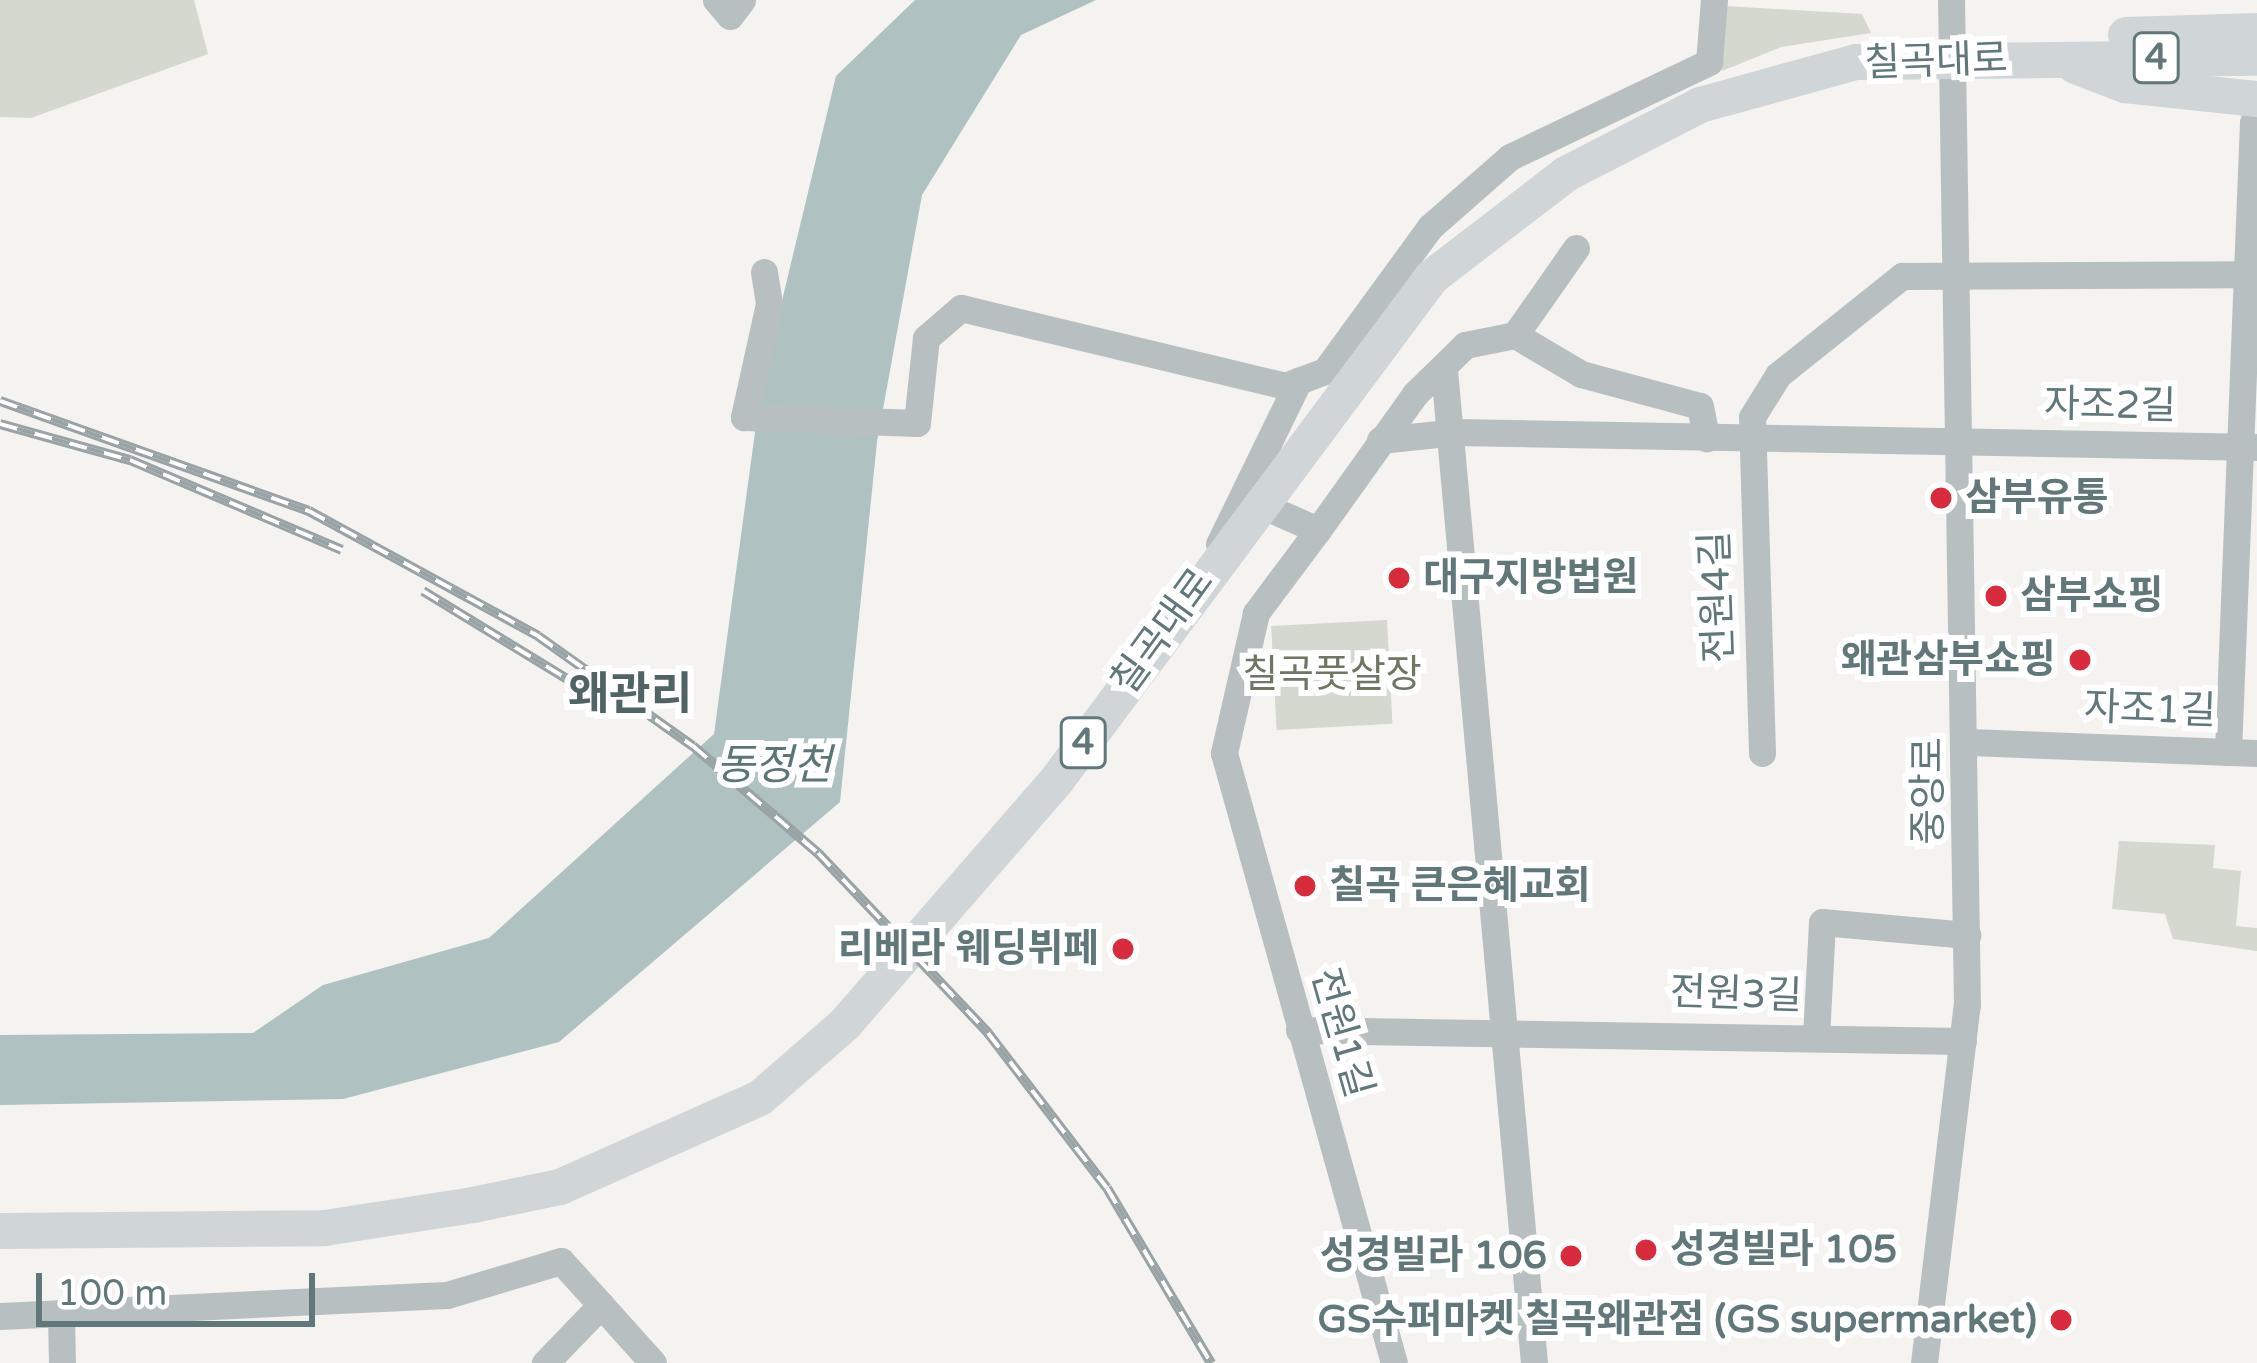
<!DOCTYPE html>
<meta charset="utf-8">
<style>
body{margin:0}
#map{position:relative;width:2257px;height:1363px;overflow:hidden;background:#f4f3f0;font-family:"Varela Round","Noto Sans KR",sans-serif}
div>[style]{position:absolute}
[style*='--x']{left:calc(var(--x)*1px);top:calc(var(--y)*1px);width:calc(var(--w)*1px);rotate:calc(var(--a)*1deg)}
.green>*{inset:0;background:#d5d8cf;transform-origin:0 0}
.water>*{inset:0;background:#afc1c0}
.minor>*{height:27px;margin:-13.5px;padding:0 13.5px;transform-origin:13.5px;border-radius:13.5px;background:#b8bfc0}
.major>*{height:36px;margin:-18px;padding:0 18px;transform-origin:18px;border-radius:18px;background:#d0d6d8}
.rail>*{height:10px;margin-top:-5px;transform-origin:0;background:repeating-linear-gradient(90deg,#fff 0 18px,#99a3a5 0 36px);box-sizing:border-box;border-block:3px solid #99a3a5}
.dots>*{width:33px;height:33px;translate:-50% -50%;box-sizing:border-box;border:6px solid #fff;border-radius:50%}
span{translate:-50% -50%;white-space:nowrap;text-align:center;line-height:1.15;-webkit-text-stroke:12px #fff;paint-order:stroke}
.shield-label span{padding:3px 9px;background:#fff;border:3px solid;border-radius:9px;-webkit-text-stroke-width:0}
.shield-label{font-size:36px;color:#61777a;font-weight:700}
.street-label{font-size:39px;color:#61777a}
.poi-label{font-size:39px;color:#61777a;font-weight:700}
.left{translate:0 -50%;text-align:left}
.right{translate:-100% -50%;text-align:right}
.park-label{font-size:39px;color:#6d7763}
.water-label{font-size:42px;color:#5b7675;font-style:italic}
.quarter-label{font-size:45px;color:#526365;font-weight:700}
.scale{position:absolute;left:36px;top:1273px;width:279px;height:54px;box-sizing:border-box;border:6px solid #61777a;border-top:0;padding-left:15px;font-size:36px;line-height:42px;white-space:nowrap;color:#61777a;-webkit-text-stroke:9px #fff;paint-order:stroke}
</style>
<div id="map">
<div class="green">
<div style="clip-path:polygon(0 0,194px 0,208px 54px,31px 118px,0 117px)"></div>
<div style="clip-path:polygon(1726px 6px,1862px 14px,1871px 33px,1781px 47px,1722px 71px)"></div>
<div style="left:1387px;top:620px;width:104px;height:116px;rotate:87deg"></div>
<div style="clip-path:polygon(2119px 841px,2215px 845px,2213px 868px,2241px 871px,2236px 926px,2257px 928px,2257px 951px,2173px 939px,2165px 914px,2112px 909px)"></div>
</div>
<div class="water">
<div style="clip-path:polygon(915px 0,1096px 0,1021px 35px,922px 195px,877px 442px,840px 802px,559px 1042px,343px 1099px,0 1105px,0 1035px,253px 1033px,323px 985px,489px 938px,714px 734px,761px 388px,836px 76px)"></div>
</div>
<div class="minor">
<div style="--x:716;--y:0;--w:21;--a:49"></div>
<div style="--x:730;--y:16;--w:20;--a:-53"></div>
<div style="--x:1576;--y:248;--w:106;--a:125"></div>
<div style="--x:1515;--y:335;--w:77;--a:30.6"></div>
<div style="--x:1581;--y:374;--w:123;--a:15.1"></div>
<div style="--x:1700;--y:406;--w:33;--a:79"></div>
<div style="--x:764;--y:272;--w:32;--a:81"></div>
<div style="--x:769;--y:304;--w:116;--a:102.5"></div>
<div style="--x:744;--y:417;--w:173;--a:2"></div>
<div style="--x:917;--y:423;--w:85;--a:-84"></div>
<div style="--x:926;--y:338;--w:46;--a:-40.6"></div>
<div style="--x:961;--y:308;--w:333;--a:13.5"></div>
<div style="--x:1285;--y:386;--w:43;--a:-20.6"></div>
<div style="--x:1325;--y:371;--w:178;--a:-53.9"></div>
<div style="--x:1430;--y:227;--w:106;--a:-41.2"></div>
<div style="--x:1510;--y:157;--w:221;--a:-25.5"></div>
<div style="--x:1709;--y:62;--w:62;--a:-85.4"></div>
<div style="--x:1444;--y:370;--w:997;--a:84.82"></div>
<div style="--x:1380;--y:440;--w:76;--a:-6"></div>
<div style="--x:1456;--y:432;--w:801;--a:1.07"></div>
<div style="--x:1259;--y:504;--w:64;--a:23.8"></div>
<div style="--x:1318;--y:530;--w:167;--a:-54.5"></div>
<div style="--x:1415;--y:394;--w:70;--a:-44.4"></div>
<div style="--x:1465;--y:345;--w:51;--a:-11.3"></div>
<div style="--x:1318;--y:530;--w:104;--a:126.8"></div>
<div style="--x:1256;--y:613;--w:144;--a:102.9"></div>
<div style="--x:1224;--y:753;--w:633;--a:74.43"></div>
<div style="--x:1219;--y:544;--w:182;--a:-64"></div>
<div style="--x:1969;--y:742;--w:288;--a:2.2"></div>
<div style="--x:2228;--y:752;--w:630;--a:-87.73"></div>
<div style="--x:1762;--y:753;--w:336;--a:-91.7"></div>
<div style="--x:1752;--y:417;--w:49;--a:-58.2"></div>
<div style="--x:1778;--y:375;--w:159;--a:-38.6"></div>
<div style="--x:1902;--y:276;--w:345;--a:-0.3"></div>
<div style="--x:1299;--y:1030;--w:664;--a:0.95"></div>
<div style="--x:1816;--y:1037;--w:115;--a:-87"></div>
<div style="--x:1822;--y:922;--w:146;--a:5.1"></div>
<div style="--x:601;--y:1305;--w:78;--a:48.1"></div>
<div style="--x:0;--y:1316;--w:447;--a:-2.7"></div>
<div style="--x:447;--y:1295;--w:119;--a:-16.6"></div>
<div style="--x:561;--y:1261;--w:59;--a:47.7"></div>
<div style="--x:601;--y:1305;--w:81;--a:134"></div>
<div style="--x:61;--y:1316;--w:47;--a:88.8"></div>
<div style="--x:1924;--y:1363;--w:361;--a:-83.2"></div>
<div style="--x:1967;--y:1005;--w:1005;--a:-90.91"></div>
</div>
<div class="major">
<div style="--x:2126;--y:35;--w:131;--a:-1.7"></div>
<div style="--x:2075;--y:66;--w:53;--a:20.8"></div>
<div style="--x:2125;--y:85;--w:133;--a:6.1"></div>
<div style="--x:0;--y:1231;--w:325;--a:-0.5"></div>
<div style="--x:325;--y:1228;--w:150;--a:-8.8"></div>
<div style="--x:473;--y:1205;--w:89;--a:-11.7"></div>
<div style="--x:560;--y:1187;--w:219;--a:-24"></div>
<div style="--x:760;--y:1098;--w:113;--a:-41"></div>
<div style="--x:845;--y:1024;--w:323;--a:-49"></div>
<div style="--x:1057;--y:780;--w:627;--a:-53.29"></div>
<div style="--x:1432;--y:277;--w:169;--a:-37.5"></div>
<div style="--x:1566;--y:174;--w:151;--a:-27.2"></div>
<div style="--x:1700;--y:105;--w:162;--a:-15.4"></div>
<div style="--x:1856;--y:62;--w:401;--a:-0.6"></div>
</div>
<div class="rail">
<div style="--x:0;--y:401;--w:328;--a:19.6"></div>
<div style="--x:309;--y:511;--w:261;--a:28.6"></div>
<div style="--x:538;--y:636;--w:190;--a:35.4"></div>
<div style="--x:693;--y:746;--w:165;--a:40.6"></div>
<div style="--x:818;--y:853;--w:248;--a:46.6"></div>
<div style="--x:988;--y:1033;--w:195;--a:52.5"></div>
<div style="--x:1107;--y:1188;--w:204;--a:59.3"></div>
<div style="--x:0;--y:424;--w:135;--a:15.5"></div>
<div style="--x:130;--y:460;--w:230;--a:23"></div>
<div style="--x:423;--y:591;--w:198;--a:31.4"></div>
</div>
<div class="dots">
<div style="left:1941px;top:498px;background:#d82c3c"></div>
<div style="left:1399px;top:578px;background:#d82c3c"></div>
<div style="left:1996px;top:596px;background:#d82c3c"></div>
<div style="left:2080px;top:660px;background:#d82c3c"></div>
<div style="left:1305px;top:886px;background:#d82c3c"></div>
<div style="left:1123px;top:949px;background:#d82c3c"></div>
<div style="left:1646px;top:1250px;background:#d82c3c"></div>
<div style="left:1571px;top:1256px;background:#d82c3c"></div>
<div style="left:2061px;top:1320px;background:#d82c3c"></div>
</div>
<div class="shield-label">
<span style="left:2156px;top:58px">4</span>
<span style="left:1083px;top:743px">4</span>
</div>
<div class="street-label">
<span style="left:1936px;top:62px;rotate:-2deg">칠곡대로</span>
<span style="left:2110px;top:406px;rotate:1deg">자조2길</span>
<span style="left:1718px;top:597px;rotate:-92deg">전원4길</span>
<span style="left:1163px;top:632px;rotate:-54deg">칠곡대로</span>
<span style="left:2150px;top:710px;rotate:2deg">자조1길</span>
<span style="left:1929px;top:791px;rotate:-90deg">중앙로</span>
<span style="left:1736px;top:995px;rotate:2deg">전원3길</span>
<span style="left:1341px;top:1033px;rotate:74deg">전원1길</span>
</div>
<div class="poi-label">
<span class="left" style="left:1965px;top:498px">삼부유통</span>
<span class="left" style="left:1423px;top:578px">대구지방법원</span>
<span class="left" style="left:2020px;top:596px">삼부쇼핑</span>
<span class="right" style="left:2056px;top:660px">왜관삼부쇼핑</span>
<span class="left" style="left:1329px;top:886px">칠곡 큰은혜교회</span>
<span class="right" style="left:1099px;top:949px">리베라 웨딩뷔페</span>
<span class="left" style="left:1670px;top:1250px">성경빌라 105</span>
<span class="right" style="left:1547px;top:1256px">성경빌라 106</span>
<span class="right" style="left:2037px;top:1320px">GS수퍼마켓 칠곡왜관점 (GS supermarket)</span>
</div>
<div class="park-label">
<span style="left:1332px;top:675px">칠곡풋살장</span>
</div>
<div class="water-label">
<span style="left:774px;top:766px">동정천</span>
</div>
<div class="quarter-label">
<span style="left:630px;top:696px">왜관리</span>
</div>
<div class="scale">100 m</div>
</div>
